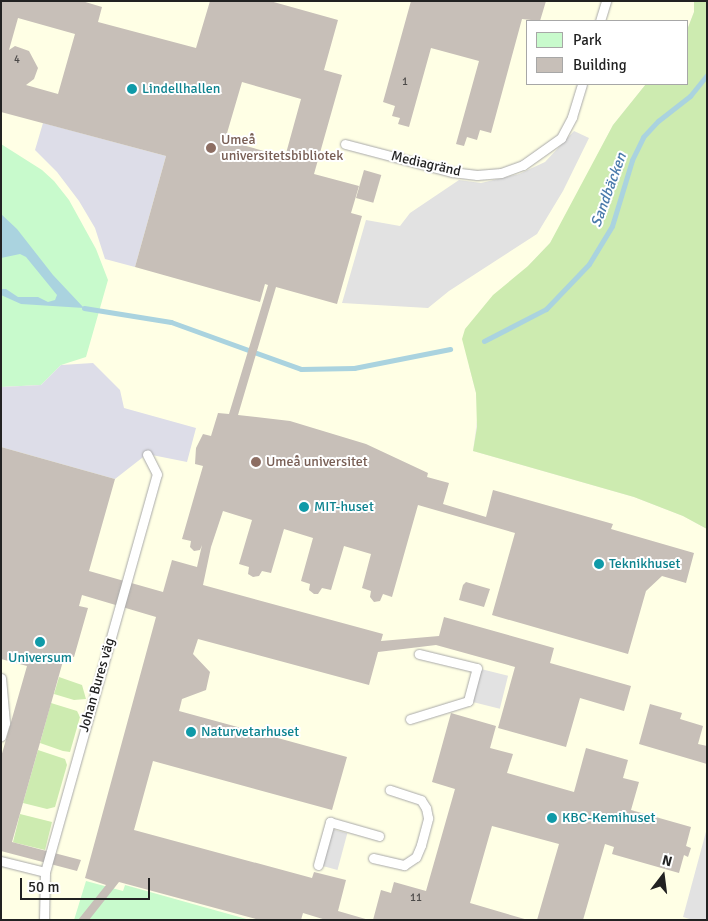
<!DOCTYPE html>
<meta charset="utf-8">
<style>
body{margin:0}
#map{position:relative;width:708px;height:921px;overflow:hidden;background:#f2efe9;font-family:Signika,sans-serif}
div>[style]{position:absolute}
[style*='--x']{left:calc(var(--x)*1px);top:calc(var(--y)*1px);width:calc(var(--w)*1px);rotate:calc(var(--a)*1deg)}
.education>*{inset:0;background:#ffffe5}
.grass>*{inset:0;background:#cdebb0;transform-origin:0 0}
.park>*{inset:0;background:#c8facc}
.parking>*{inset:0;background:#e2e2e2;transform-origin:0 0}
.plaza>*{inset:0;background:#dddde8}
.water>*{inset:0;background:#aad3df}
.stream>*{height:5px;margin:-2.5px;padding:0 2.5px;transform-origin:2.5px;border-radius:2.5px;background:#aad3df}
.building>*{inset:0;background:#c7bfb8;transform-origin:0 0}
.roads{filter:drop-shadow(0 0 1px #a9a9a9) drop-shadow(0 0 1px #a9a9a9)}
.service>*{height:9px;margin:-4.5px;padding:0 4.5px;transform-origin:4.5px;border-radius:4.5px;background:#fff}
.dots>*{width:14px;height:14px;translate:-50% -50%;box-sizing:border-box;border:2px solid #fff;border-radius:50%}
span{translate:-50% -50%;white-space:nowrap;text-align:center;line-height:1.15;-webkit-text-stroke:4px #fff;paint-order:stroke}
.number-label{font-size:11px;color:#4b4948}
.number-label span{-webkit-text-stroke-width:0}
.culture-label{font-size:14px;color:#0d838f}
.left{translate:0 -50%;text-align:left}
.education-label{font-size:14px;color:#785e54}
.street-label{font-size:14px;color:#222}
.water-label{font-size:15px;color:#4a7aab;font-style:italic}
.frame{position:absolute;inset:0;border:2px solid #222;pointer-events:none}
.legend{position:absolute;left:526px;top:20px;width:162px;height:65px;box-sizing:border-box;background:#fff;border:1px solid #a7a7a7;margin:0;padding:6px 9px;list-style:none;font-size:15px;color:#222}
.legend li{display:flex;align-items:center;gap:10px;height:25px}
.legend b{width:25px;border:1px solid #a7a7a7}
.north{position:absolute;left:638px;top:851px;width:50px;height:50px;-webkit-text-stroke:4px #fff;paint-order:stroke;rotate:15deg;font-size:14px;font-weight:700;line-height:20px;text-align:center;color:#222}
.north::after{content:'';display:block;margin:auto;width:18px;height:22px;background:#222;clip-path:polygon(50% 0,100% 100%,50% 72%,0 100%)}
.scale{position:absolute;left:20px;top:878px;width:130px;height:22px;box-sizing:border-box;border:2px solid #222;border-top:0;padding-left:6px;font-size:15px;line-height:18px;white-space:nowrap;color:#222;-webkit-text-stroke:4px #fff;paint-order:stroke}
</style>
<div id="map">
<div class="education">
<div style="clip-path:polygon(1px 1px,694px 1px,694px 12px,687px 30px,687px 21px,527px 21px,527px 84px,646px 84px,613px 125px,562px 223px,550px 243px,528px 266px,469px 366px,476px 393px,478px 412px,473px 451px,634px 497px,683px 516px,707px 529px,707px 920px,1px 920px)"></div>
</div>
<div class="grass">
<div style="clip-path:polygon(694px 1px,707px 1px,707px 529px,683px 516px,634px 497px,473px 451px,477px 427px,476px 393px,462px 339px,465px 329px,493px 295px,528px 266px,550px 243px,613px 125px,646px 84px,687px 84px,687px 30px,694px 12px)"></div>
<div style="clip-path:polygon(59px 677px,82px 685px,86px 699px,74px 700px,54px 694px)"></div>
<div style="clip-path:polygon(51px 703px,77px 711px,80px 717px,70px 752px,63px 751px,40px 743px)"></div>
<div style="clip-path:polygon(38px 750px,65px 759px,67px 765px,55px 807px,47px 809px,23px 803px)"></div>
<div style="left:20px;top:814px;width:33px;height:29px;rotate:14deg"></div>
</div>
<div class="park">
<div style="clip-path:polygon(1px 144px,42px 170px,54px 181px,69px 200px,96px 249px,108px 280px,86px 357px,61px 365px,41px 385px,1px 387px)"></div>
<div style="clip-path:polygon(86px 881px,123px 891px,125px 885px,250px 920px,74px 920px)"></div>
</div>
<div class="parking">
<div style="clip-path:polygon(574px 131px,589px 138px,563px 191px,537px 234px,449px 291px,428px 308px,342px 303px,366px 220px,400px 226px,410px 213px,459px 180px,481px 183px,519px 174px,545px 162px)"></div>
<div style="left:477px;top:668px;width:32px;height:34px;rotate:14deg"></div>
<div style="left:328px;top:828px;width:20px;height:38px;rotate:15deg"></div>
<div style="clip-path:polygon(707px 828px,707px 920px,693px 920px,683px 917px)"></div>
</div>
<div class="plaza">
<div style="clip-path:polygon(43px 123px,166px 156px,135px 267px,105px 259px,95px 228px,79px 201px,57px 172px,35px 150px)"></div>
<div style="clip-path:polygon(93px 363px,120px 390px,124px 408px,196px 428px,187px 462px,147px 454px,115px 479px,1px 447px,1px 387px,41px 385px,61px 365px)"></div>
</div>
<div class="water">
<div style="clip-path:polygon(1px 214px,17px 229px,53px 275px,84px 308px,21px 304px,1px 295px,1px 289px,6px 289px,18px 297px,38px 297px,48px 302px,55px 300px,57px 295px,26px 257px,20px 254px,1px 258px)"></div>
</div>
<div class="stream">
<div style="--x:84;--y:308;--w:88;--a:9.1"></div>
<div style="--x:171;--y:322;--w:138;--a:19.9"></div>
<div style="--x:301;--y:369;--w:53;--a:-1.1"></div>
<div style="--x:354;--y:368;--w:98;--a:-11.2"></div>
<div style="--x:484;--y:341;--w:70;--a:-27.3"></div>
<div style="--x:546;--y:309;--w:62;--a:-46.3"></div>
<div style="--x:589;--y:264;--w:44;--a:-58.8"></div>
<div style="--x:612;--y:226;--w:69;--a:-73.1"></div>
<div style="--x:632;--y:160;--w:25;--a:-64"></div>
<div style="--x:643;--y:137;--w:22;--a:-47"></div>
<div style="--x:658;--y:121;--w:41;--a:-38"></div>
<div style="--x:690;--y:96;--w:27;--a:-51"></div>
</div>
<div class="building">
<div style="clip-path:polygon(evenodd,1px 1px,82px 1px,102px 7px,98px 22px,196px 48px,210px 1px,270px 1px,338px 20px,324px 70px,342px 75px,314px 174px,359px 186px,351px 213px,362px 216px,337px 304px,276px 287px,238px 415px,290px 421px,366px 444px,428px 473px,427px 477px,449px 483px,443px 504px,486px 517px,493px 490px,613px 524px,611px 529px,694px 553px,686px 583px,662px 576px,646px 591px,628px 654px,492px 615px,515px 533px,418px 505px,392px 597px,383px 594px,380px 601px,374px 602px,370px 597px,371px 591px,362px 588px,371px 554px,344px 546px,331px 590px,322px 588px,318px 594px,314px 594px,309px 590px,310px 584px,301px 581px,313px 538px,284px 529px,271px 573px,262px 571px,259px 576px,253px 577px,248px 574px,249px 567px,239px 564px,252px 520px,223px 511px,211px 547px,203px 585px,383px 634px,381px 641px,439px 636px,444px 617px,554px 648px,550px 663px,631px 686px,624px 711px,580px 698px,566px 747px,498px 728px,515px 667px,436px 645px,378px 652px,369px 685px,198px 639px,193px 654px,210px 672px,206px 690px,182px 699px,179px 711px,347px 757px,332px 810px,153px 761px,134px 830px,312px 878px,314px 872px,346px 880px,338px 911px,369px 920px,326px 920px,303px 913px,301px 920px,260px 920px,119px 882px,89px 920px,78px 920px,106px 885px,85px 878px,156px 617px,82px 595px,79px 606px,88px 608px,74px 657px,65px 654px,12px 842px,81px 860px,77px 871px,1px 851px,1px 757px,27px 666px,1px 659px,1px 447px,115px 479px,89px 571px,163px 592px,172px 560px,197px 567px,202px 545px,200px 550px,194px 551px,190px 547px,191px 541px,182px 539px,203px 466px,195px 464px,196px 448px,203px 434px,211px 436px,218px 413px,229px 414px,268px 285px,265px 284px,260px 302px,135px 267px,166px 156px,1px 112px,1px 1px,18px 18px,75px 34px,58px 94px,26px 85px,34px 79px,38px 68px,29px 51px,15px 46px,9px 50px,18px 18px,1px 1px,242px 82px,301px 99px,285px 157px,225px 140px,242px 82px)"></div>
<div style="clip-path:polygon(411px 1px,546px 1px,540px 21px,522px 19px,491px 133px,480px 130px,477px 140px,467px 137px,464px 146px,456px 144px,479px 61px,431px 48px,409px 127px,398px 124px,400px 118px,392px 116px,395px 106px,383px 102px)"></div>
<div style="left:364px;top:170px;width:18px;height:29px;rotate:16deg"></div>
<div style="clip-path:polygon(466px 582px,490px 589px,484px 607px,459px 600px,463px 585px)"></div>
<div style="clip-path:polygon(650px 704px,682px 713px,680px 719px,703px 726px,698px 744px,707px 746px,707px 764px,639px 744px)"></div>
<div style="clip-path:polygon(451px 713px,496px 726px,490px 748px,513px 754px,507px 773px,574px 792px,586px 748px,628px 760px,623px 778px,639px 782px,631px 810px,691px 827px,686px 846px,691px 848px,688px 857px,684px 855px,679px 873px,612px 854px,614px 847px,605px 844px,583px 920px,537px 920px,559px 844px,492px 826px,470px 903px,528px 920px,373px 920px,381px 890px,391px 893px,394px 882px,426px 891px,455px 789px,432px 782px)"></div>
</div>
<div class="roads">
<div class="service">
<div style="--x:600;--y:21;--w:21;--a:-73"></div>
<div style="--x:345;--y:144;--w:111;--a:14.7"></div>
<div style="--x:452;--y:172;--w:25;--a:7"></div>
<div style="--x:477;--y:175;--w:24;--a:-5"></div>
<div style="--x:501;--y:173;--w:23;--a:-20"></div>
<div style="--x:523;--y:165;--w:47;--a:-35.4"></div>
<div style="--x:561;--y:138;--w:24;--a:-62"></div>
<div style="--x:572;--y:117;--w:34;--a:-73"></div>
<div style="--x:1;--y:678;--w:45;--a:84.9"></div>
<div style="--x:5;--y:723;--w:14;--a:107"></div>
<div style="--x:410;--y:719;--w:61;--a:-17.2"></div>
<div style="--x:468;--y:701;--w:34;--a:-75"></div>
<div style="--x:477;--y:668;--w:60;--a:-166.4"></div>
<div style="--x:373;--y:858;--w:32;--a:13"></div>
<div style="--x:404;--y:865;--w:14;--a:-34"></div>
<div style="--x:416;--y:857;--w:13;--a:-67"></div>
<div style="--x:421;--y:845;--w:28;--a:-75"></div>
<div style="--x:428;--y:818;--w:10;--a:-101"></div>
<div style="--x:426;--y:808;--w:9;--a:-122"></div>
<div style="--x:421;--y:800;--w:33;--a:-162"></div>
<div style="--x:1;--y:861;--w:45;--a:14"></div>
<div style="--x:318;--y:865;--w:45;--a:-74.4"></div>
<div style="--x:330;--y:822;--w:51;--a:15.9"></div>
<div style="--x:44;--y:920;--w:48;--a:-88.8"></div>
<div style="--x:45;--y:872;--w:413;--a:-74.3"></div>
<div style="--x:157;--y:474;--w:22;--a:-117"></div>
</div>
</div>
<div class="dots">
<div style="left:132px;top:89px;background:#0f9aa8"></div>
<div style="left:211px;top:148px;background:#8d6e63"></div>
<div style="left:256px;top:462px;background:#8d6e63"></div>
<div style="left:304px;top:507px;background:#0f9aa8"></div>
<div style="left:599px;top:564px;background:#0f9aa8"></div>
<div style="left:40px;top:642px;background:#0f9aa8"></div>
<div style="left:191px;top:732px;background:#0f9aa8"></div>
<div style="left:552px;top:818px;background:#0f9aa8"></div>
</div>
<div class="number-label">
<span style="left:17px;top:60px">4</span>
<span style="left:405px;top:82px">1</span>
<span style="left:416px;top:898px">11</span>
</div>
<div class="culture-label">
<span class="left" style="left:142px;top:89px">Lindellhallen</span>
<span class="left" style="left:314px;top:507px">MIT-huset</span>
<span class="left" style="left:609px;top:564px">Teknikhuset</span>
<span style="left:40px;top:658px">Universum</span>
<span class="left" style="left:201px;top:732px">Naturvetarhuset</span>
<span class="left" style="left:562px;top:818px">KBC-Kemihuset</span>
</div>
<div class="education-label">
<span class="left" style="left:221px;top:148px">Umeå<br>universitetsbibliotek</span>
<span class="left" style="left:266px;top:462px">Umeå universitet</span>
</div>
<div class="street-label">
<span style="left:426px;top:164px;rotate:13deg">Mediagränd</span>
<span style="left:97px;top:685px;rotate:-74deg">Johan Bures väg</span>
</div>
<div class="water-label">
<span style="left:609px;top:190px;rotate:-70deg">Sandbäcken</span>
</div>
<div class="frame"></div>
<ul class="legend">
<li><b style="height:14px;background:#c8facc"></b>Park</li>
<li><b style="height:14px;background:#c7bfb8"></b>Building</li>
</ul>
<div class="north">N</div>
<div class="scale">50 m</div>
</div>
